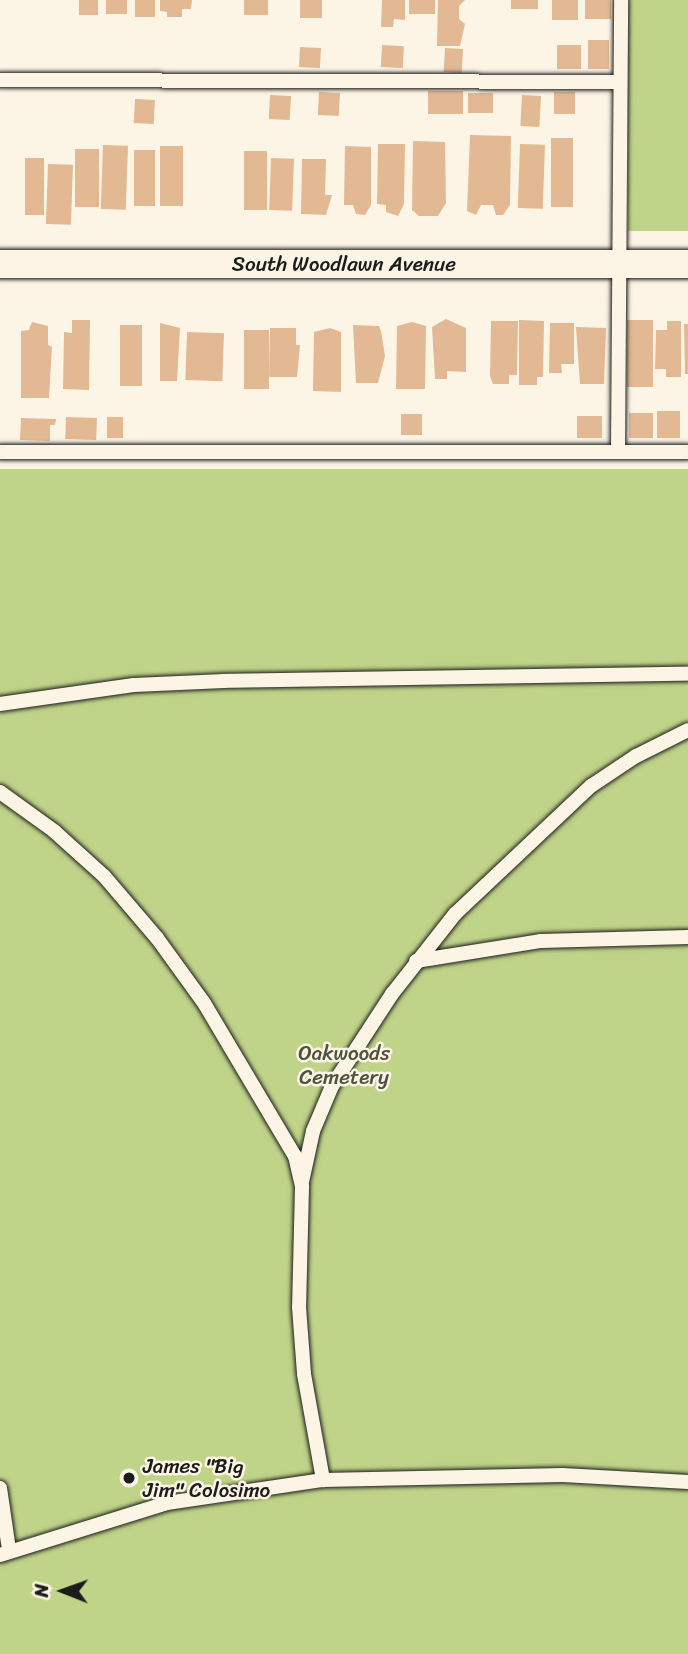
<!DOCTYPE html>
<style>
body{margin:0}
#map{position:relative;width:688px;height:1654px;overflow:hidden;background:#fcf5e5;font-family:Sriracha,sans-serif}
div>[style]{position:absolute}
[style*='--x']{left:calc(var(--x)*1px);top:calc(var(--y)*1px);width:calc(var(--w)*1px);rotate:calc(var(--a)*1deg)}
.green>*{inset:0;background:#c0d489;transform-origin:0 0}
.building>*{inset:0;background:#e3b993;transform-origin:0 0}
.roads{filter:drop-shadow(0 0 2px #1c1c1c) drop-shadow(0 0 2px #1c1c1c)}
.service>*{height:14px;margin:-7px;padding:0 7px;transform-origin:7px;border-radius:7px;background:#fcf5e5}
.minor>*{height:28px;margin:-14px;padding:0 14px;transform-origin:14px;border-radius:14px;background:#fcf5e5}
.dots>*{width:19px;height:19px;translate:-50% -50%;box-sizing:border-box;border:4px solid #fcf5e5;border-radius:50%}
span{translate:-50% -50%;white-space:nowrap;text-align:center;line-height:1.15;-webkit-text-stroke:5px #fcf5e5;paint-order:stroke}
.street-label{font-size:21px;color:#1c1c1c}
.park-label{font-size:21px;color:#4d533d}
.poi-label{font-size:21px;color:#1c1c1c}
.left{translate:0 -50%;text-align:left}
.north{position:absolute;left:28px;top:1556px;width:70px;height:70px;-webkit-text-stroke:5px #fcf5e5;paint-order:stroke;rotate:271deg;font-size:19px;font-weight:700;line-height:28px;text-align:center;color:#1c1c1c}
.north::after{content:'';display:block;margin:auto;width:24px;height:32px;background:#1c1c1c;clip-path:polygon(50% 0,100% 100%,50% 72%,0 100%)}
</style>
<div id="map">
<div class="green">
<div style="left:628px;top:0;width:60px;height:231px"></div>
<div style="left:0;top:469px;width:688px;height:1185px"></div>
</div>
<div class="building">
<div style="left:79px;top:0;width:19px;height:15px"></div>
<div style="left:106px;top:0;width:21px;height:14px"></div>
<div style="left:135px;top:0;width:20px;height:17px"></div>
<div style="clip-path:polygon(160px 0,192px 0,191px 9px,182px 9px,182px 17px,167px 17px,167px 12px,160px 11px)"></div>
<div style="left:244px;top:0;width:24px;height:15px"></div>
<div style="left:300px;top:0;width:22px;height:18px"></div>
<div style="clip-path:polygon(382px 0,405px 0,405px 20px,394px 19px,393px 27px,381px 27px)"></div>
<div style="left:409px;top:0;width:26px;height:14px"></div>
<div style="clip-path:polygon(438px 0,465px 0,459px 6px,459px 19px,465px 24px,460px 46px,437px 46px)"></div>
<div style="left:511px;top:0;width:27px;height:9px"></div>
<div style="left:552px;top:0;width:26px;height:20px"></div>
<div style="left:585px;top:0;width:26px;height:19px"></div>
<div style="left:588px;top:40px;width:21px;height:29px"></div>
<div style="left:382px;top:45px;width:22px;height:22px;rotate:3deg"></div>
<div style="left:557px;top:45px;width:24px;height:24px"></div>
<div style="left:300px;top:47px;width:21px;height:20px;rotate:3deg"></div>
<div style="left:445px;top:48px;width:18px;height:24px;rotate:3deg"></div>
<div style="left:428px;top:91px;width:35px;height:23px"></div>
<div style="left:319px;top:92px;width:21px;height:23px;rotate:3deg"></div>
<div style="left:554px;top:92px;width:21px;height:22px"></div>
<div style="left:468px;top:93px;width:25px;height:20px"></div>
<div style="left:270px;top:95px;width:21px;height:24px;rotate:3deg"></div>
<div style="left:522px;top:95px;width:19px;height:31px;rotate:3deg"></div>
<div style="left:135px;top:99px;width:20px;height:24px;rotate:3deg"></div>
<div style="clip-path:polygon(470px 135px,511px 136px,510px 205px,503px 215px,496px 215px,493px 205px,481px 205px,476px 215px,467px 211px)"></div>
<div style="left:551px;top:138px;width:22px;height:69px"></div>
<div style="clip-path:polygon(413px 141px,445px 142px,446px 203px,438px 216px,419px 216px,412px 210px)"></div>
<div style="clip-path:polygon(378px 144px,405px 144px,404px 204px,398px 216px,386px 212px,386px 205px,377px 204px)"></div>
<div style="left:520px;top:144px;width:25px;height:64px;rotate:2deg"></div>
<div style="left:103px;top:145px;width:25px;height:64px;rotate:2deg"></div>
<div style="left:160px;top:146px;width:23px;height:60px"></div>
<div style="clip-path:polygon(345px 146px,371px 147px,371px 205px,365px 215px,356px 214px,353px 205px,344px 205px)"></div>
<div style="left:75px;top:149px;width:24px;height:58px"></div>
<div style="left:134px;top:150px;width:21px;height:56px"></div>
<div style="left:244px;top:151px;width:23px;height:59px"></div>
<div style="left:25px;top:158px;width:19px;height:57px"></div>
<div style="left:271px;top:158px;width:23px;height:52px;rotate:2deg"></div>
<div style="clip-path:polygon(302px 159px,326px 159px,325px 195px,332px 195px,326px 215px,301px 214px)"></div>
<div style="left:48px;top:164px;width:25px;height:60px;rotate:2deg"></div>
<div style="clip-path:polygon(446px 319px,466px 328px,466px 372px,447px 371px,447px 379px,435px 379px,432px 327px)"></div>
<div style="clip-path:polygon(72px 320px,90px 320px,89px 390px,63px 389px,64px 332px,72px 333px)"></div>
<div style="clip-path:polygon(519px 320px,544px 321px,543px 377px,537px 377px,537px 385px,519px 385px)"></div>
<div style="left:627px;top:320px;width:26px;height:67px"></div>
<div style="clip-path:polygon(491px 321px,518px 321px,517px 375px,509px 375px,509px 384px,493px 384px,490px 376px)"></div>
<div style="clip-path:polygon(667px 321px,681px 321px,681px 377px,666px 377px,666px 369px,655px 369px,656px 330px,667px 330px)"></div>
<div style="clip-path:polygon(32px 322px,48px 326px,48px 345px,52px 347px,49px 398px,21px 398px,21px 331px,29px 330px)"></div>
<div style="clip-path:polygon(412px 322px,426px 326px,425px 389px,396px 389px,397px 326px)"></div>
<div style="clip-path:polygon(160px 323px,180px 328px,177px 381px,160px 381px)"></div>
<div style="clip-path:polygon(550px 323px,574px 323px,574px 364px,561px 364px,562px 373px,549px 373px)"></div>
<div style="clip-path:polygon(684px 324px,688px 324px,688px 374px,685px 374px)"></div>
<div style="left:120px;top:325px;width:22px;height:61px"></div>
<div style="clip-path:polygon(353px 325px,379px 326px,381px 331px,385px 356px,378px 383px,356px 383px)"></div>
<div style="clip-path:polygon(576px 327px,606px 328px,604px 384px,580px 384px)"></div>
<div style="clip-path:polygon(270px 328px,296px 328px,296px 345px,300px 345px,297px 377px,269px 377px)"></div>
<div style="clip-path:polygon(330px 328px,341px 332px,341px 392px,313px 391px,314px 332px)"></div>
<div style="left:244px;top:330px;width:25px;height:59px"></div>
<div style="left:187px;top:332px;width:37px;height:48px;rotate:2deg"></div>
<div style="left:657px;top:411px;width:23px;height:27px"></div>
<div style="left:629px;top:413px;width:24px;height:25px"></div>
<div style="left:401px;top:414px;width:21px;height:21px"></div>
<div style="left:577px;top:416px;width:25px;height:22px"></div>
<div style="left:66px;top:417px;width:31px;height:22px;rotate:2deg"></div>
<div style="left:107px;top:417px;width:16px;height:21px"></div>
<div style="clip-path:polygon(21px 418px,56px 419px,55px 425px,50px 425px,50px 441px,20px 440px)"></div>
</div>
<div class="roads">
<div class="service">
<div style="--x:0;--y:80;--w:620;--a:0.18"></div>
<div style="--x:0;--y:452;--w:688;--a:0"></div>
<div style="--x:618;--y:452;--w:452;--a:-89.6"></div>
<div style="--x:0;--y:704;--w:135;--a:-8.1"></div>
<div style="--x:134;--y:685;--w:90;--a:-2.5"></div>
<div style="--x:224;--y:681;--w:464;--a:-0.9"></div>
<div style="--x:0;--y:792;--w:67;--a:35.8"></div>
<div style="--x:54;--y:831;--w:67;--a:42"></div>
<div style="--x:104;--y:876;--w:82;--a:49.5"></div>
<div style="--x:157;--y:938;--w:80;--a:54.1"></div>
<div style="--x:204;--y:1003;--w:178;--a:59.3"></div>
<div style="--x:295;--y:1156;--w:32;--a:77"></div>
<div style="--x:302;--y:1187;--w:120;--a:91.4"></div>
<div style="--x:299;--y:1307;--w:67;--a:85.7"></div>
<div style="--x:304;--y:1374;--w:108;--a:79.8"></div>
<div style="--x:416;--y:961;--w:127;--a:-9.1"></div>
<div style="--x:541;--y:941;--w:147;--a:-1.6"></div>
<div style="--x:302;--y:1182;--w:52;--a:-77.8"></div>
<div style="--x:313;--y:1131;--w:49;--a:-67.1"></div>
<div style="--x:332;--y:1086;--w:110;--a:-56.9"></div>
<div style="--x:392;--y:994;--w:102;--a:-51.8"></div>
<div style="--x:455;--y:914;--w:187;--a:-43.3"></div>
<div style="--x:591;--y:786;--w:54;--a:-33.7"></div>
<div style="--x:636;--y:756;--w:58;--a:-26.6"></div>
<div style="--x:0;--y:1488;--w:63;--a:81.7"></div>
<div style="--x:0;--y:1555;--w:175;--a:-17.3"></div>
<div style="--x:167;--y:1503;--w:158;--a:-8.4"></div>
<div style="--x:323;--y:1480;--w:240;--a:-1.2"></div>
<div style="--x:563;--y:1475;--w:125;--a:3.2"></div>
</div>
<div class="minor">
<div style="--x:0;--y:264;--w:688;--a:0"></div>
</div>
</div>
<div class="dots">
<div style="left:129px;top:1478px;background:#1c1c1c"></div>
</div>
<div class="street-label">
<span style="left:344px;top:264px">South Woodlawn Avenue</span>
</div>
<div class="park-label">
<span style="left:344px;top:1065px">Oakwoods<br>Cemetery</span>
</div>
<div class="poi-label">
<span class="left" style="left:143px;top:1478px">James "Big<br>Jim" Colosimo</span>
</div>
<div class="north">N</div>
</div>
